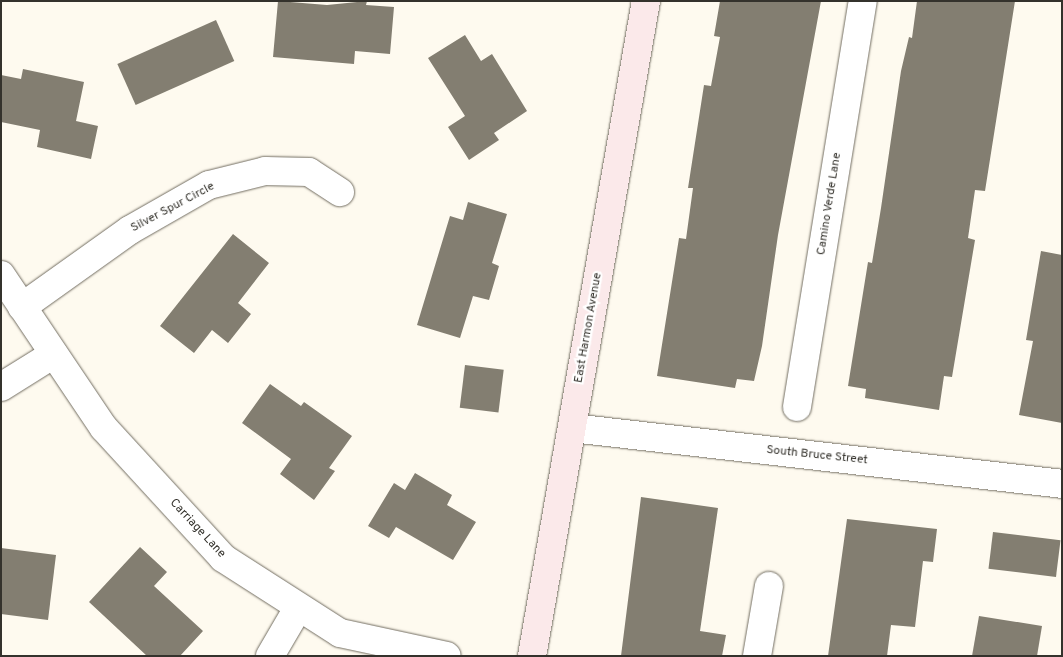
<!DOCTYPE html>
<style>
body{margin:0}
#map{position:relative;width:1063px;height:657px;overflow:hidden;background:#fefaef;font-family:Overpass,sans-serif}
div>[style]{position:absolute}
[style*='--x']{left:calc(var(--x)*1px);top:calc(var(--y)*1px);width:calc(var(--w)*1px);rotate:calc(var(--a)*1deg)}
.building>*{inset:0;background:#837e71;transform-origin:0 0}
.roads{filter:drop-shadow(0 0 1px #736e62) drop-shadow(0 0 1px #736e62)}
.minor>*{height:28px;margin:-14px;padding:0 14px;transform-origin:14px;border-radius:14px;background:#fff}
.secondary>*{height:28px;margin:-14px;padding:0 14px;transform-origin:14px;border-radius:14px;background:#fbe9ea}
span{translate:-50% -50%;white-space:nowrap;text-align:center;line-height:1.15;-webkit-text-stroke:4.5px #fff;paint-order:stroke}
.street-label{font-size:12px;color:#34322c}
.frame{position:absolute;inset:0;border:2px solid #34322c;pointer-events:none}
</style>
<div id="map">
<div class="building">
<div style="clip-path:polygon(278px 1px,327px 5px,367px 1px,366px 5px,394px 7px,390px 54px,355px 51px,354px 64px,273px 57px)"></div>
<div style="clip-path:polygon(720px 1px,821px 1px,778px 235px,762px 346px,754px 381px,737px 379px,735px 388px,657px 376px,679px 238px,686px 239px,693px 188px,688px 188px,704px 85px,711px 86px,720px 37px,714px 36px)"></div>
<div style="clip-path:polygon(917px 1px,1015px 1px,985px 191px,975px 190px,968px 238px,975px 240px,952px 377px,944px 376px,939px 410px,865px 398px,866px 389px,848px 386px,868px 262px,872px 263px,881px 208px,901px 71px,909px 37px,912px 38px)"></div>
<div style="left:216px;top:20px;width:45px;height:108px;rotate:66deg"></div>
<div style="clip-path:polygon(465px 35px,481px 61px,492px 54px,527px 111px,494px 133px,499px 140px,469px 160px,448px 127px,465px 116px,428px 58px)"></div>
<div style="clip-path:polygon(23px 69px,84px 82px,76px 121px,98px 126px,91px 159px,37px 147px,40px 130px,1px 122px,1px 75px,21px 79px)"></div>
<div style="clip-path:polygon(468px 202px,507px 214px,492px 263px,499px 266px,489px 300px,473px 296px,460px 338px,417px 325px,450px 216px,463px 220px)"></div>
<div style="clip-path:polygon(233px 234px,269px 263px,238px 303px,251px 314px,228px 343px,212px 330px,194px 353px,160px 326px)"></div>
<div style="clip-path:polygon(1041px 251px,1062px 255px,1062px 423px,1019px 415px,1033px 341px,1026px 340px)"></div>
<div style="left:465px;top:365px;width:39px;height:43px;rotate:7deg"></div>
<div style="clip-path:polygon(270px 384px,301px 406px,304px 402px,352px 436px,329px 468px,335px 471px,314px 500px,280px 474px,291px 459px,242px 423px)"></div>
<div style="clip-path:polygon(415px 473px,452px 495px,447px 505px,476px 522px,453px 560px,396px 527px,389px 538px,368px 526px,394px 483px,405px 490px)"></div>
<div style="clip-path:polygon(641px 497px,718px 508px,700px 631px,726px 635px,722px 656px,621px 656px)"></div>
<div style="clip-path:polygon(847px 519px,937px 529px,933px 562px,923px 561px,915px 627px,891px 625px,887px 656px,828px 656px)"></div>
<div style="left:993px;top:532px;width:68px;height:37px;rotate:7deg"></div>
<div style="clip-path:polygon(140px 547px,167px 572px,154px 586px,203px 631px,180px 656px,147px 656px,89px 602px)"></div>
<div style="clip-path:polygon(1px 548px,56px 555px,48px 620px,1px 614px)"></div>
<div style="clip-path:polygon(979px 616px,1042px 626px,1037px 656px,972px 656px)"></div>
</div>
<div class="roads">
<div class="minor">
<div style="--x:1;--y:275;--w:184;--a:56.1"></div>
<div style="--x:104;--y:428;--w:176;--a:47.5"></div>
<div style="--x:223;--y:558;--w:139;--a:32.7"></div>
<div style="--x:340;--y:633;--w:109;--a:12.1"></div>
<div style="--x:22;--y:307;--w:133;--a:-35.5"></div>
<div style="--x:130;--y:230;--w:91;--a:-29.7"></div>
<div style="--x:209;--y:185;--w:58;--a:-14"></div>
<div style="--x:265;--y:171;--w:44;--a:1.3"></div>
<div style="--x:309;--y:172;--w:37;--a:33"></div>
<div style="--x:1;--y:387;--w:62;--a:-31.9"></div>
<div style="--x:797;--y:407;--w:411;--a:-80.8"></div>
<div style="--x:572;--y:428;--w:493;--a:6.5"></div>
<div style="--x:270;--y:656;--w:56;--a:-59.7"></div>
<div style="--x:757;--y:656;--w:71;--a:-80.3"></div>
</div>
<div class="secondary">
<div style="--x:532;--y:656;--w:665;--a:-80.13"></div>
</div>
</div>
<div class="street-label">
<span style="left:830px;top:204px;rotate:-81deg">Camino Verde Lane</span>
<span style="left:173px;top:208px;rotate:-28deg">Silver Spur Circle</span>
<span style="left:589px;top:328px;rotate:-80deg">East Harmon Avenue</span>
<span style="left:817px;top:456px;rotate:6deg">South Bruce Street</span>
<span style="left:197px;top:529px;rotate:47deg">Carriage Lane</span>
</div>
<div class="frame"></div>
</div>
